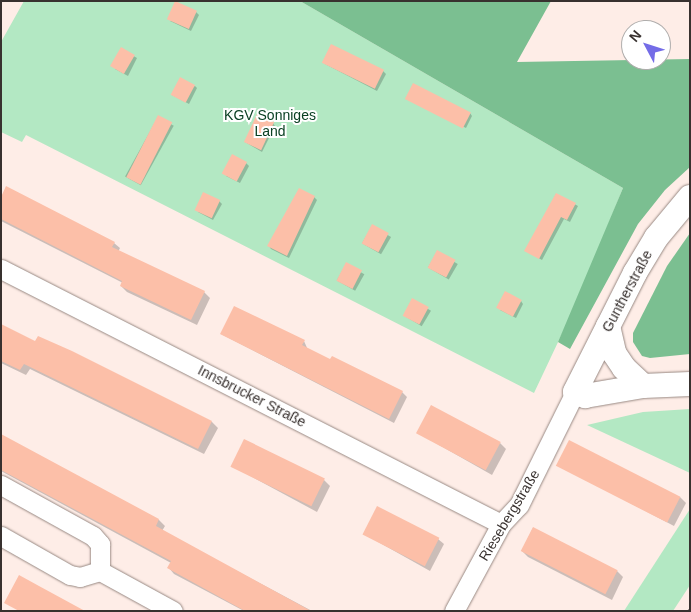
<!DOCTYPE html>
<meta charset="utf-8">
<style>
body{margin:0}
#map{position:relative;width:691px;height:612px;overflow:hidden;background:#feede7;font-family:Helvetica,sans-serif}
div>[style]{position:absolute}
[style*='--x']{left:calc(var(--x)*1px);top:calc(var(--y)*1px);width:calc(var(--w)*1px);rotate:calc(var(--a)*1deg)}
.green>*{inset:0;background:#b3e8c3}
.forest>*{inset:0;background:#7bbf91}
.shadow>*{inset:0;background:#0003;transform-origin:0 0}
.building>*{inset:0;background:#fcbfa8;transform-origin:0 0}
.roads{filter:drop-shadow(0 0 1px #988983) drop-shadow(0 0 1px #988983)}
.minor>*{height:19px;margin:-9.5px;padding:0 9.5px;transform-origin:9.5px;border-radius:9.5px;background:#fff}
.tertiary>*{height:24px;margin:-12px;padding:0 12px;transform-origin:12px;border-radius:12px;background:#fff}
.rail>*{height:4px;margin-top:-2px;transform-origin:0;background:repeating-linear-gradient(90deg,#887d79 0 2.5px,transparent 0 7.5px)}
span{translate:-50% -50%;white-space:nowrap;text-align:center;line-height:1.15;-webkit-text-stroke:4px #fff;paint-order:stroke}
.park-label{font-size:14px;color:#0a4023}
.street-label{font-size:14px;color:#38312f}
.frame{position:absolute;inset:0;border:2px solid #38312f;pointer-events:none}
.north{position:absolute;left:621px;top:20px;width:50px;height:50px;box-sizing:border-box;background:#fff;border:1px solid #afadac;border-radius:50%;rotate:310deg;font-size:14px;font-weight:700;line-height:20px;text-align:center;color:#38312f}
.north::after{content:'';display:block;margin:auto;width:18px;height:22px;background:#746ce7;clip-path:polygon(50% 0,100% 100%,50% 72%,0 100%)}
</style>
<div id="map">
<div class="green">
<div style="clip-path:polygon(24px 1px,300px 1px,623px 188px,576px 304px,534px 393px,26px 135px,22px 142px,1px 132px,1px 42px)"></div>
<div style="clip-path:polygon(690px 409px,690px 473px,587px 425px,643px 412px)"></div>
<div style="clip-path:polygon(690px 509px,690px 585px,673px 611px,624px 611px)"></div>
</div>
<div class="forest">
<div style="clip-path:polygon(300px 1px,551px 1px,517px 62px,690px 59px,690px 167px,665px 190px,638px 224px,570px 349px,558px 342px,623px 188px)"></div>
<div style="clip-path:polygon(690px 233px,690px 354px,650px 358px,642px 356px,633px 342px,633px 333px,667px 266px)"></div>
</div>
<div class="shadow">
<div style="clip-path:polygon(196px 12px,199px 15px,191px 31px,170px 21px)"></div>
<div style="clip-path:polygon(121px 49px,137px 58px,128px 76px,115px 69px)"></div>
<div style="clip-path:polygon(325px 64px,383px 71px,386px 74px,377px 91px)"></div>
<div style="clip-path:polygon(195px 86px,197px 88px,189px 104px,172px 95px)"></div>
<div style="clip-path:polygon(406px 98px,470px 113px,472px 116px,466px 128px)"></div>
<div style="left:158px;top:117px;width:18px;height:68px;rotate:29deg"></div>
<div style="clip-path:polygon(273px 123px,275px 126px,262px 152px,245px 142px)"></div>
<div style="clip-path:polygon(246px 163px,249px 166px,240px 183px,226px 176px)"></div>
<div style="clip-path:polygon(556px 194px,578px 206px,570px 222px,564px 219px,542px 260px,526px 251px)"></div>
<div style="clip-path:polygon(314px 197px,317px 200px,289px 258px,271px 249px,269px 246px)"></div>
<div style="clip-path:polygon(1px 199px,114px 243px,120px 248px,118px 252px,204px 292px,210px 298px,197px 325px,127px 292px,121px 286px,123px 283px,1px 221px)"></div>
<div style="clip-path:polygon(219px 201px,222px 204px,213px 220px,198px 212px)"></div>
<div style="left:372px;top:226px;width:22px;height:20px;rotate:30deg"></div>
<div style="left:437px;top:252px;width:24px;height:18px;rotate:30deg"></div>
<div style="left:346px;top:264px;width:21px;height:19px;rotate:29deg"></div>
<div style="left:413px;top:300px;width:21px;height:18px;rotate:31deg"></div>
<div style="clip-path:polygon(521px 301px,523px 304px,516px 318px,500px 310px)"></div>
<div style="clip-path:polygon(1px 326px,36px 343px,72px 352px,212px 422px,218px 428px,204px 454px,30px 369px,26px 375px,1px 363px)"></div>
<div style="clip-path:polygon(221px 334px,304px 341px,308px 350px,402px 392px,407px 397px,394px 423px)"></div>
<div style="clip-path:polygon(418px 433px,500px 443px,506px 449px,492px 475px)"></div>
<div style="clip-path:polygon(1px 435px,159px 520px,165px 526px,162px 531px,312px 611px,244px 611px,174px 574px,169px 568px,171px 563px,1px 471px)"></div>
<div style="clip-path:polygon(558px 465px,680px 497px,686px 503px,674px 526px)"></div>
<div style="clip-path:polygon(232px 466px,324px 480px,330px 486px,317px 512px)"></div>
<div style="clip-path:polygon(533px 528px,617px 571px,623px 577px,612px 600px,528px 557px,522px 551px)"></div>
<div style="clip-path:polygon(364px 534px,438px 539px,444px 544px,430px 571px)"></div>
</div>
<div class="building">
<div style="left:175px;top:1px;width:24px;height:20px;rotate:24deg"></div>
<div style="left:331px;top:44px;width:59px;height:21px;rotate:26deg"></div>
<div style="left:121px;top:47px;width:16px;height:22px;rotate:30deg"></div>
<div style="left:180px;top:77px;width:17px;height:20px;rotate:28deg"></div>
<div style="left:413px;top:83px;width:65px;height:18px;rotate:27deg"></div>
<div style="left:257px;top:114px;width:19px;height:31px;rotate:25deg"></div>
<div style="left:158px;top:115px;width:16px;height:70px;rotate:27deg"></div>
<div style="left:232px;top:154px;width:17px;height:22px;rotate:28deg"></div>
<div style="clip-path:polygon(6px 186px,115px 242px,112px 247px,205px 291px,191px 320px,120px 286px,122px 281px,1px 219px,1px 197px)"></div>
<div style="clip-path:polygon(299px 188px,315px 196px,287px 256px,267px 246px)"></div>
<div style="left:203px;top:192px;width:19px;height:20px;rotate:25deg"></div>
<div style="clip-path:polygon(556px 193px,576px 203px,567px 220px,561px 217px,539px 259px,524px 251px)"></div>
<div style="left:372px;top:224px;width:19px;height:22px;rotate:28deg"></div>
<div style="left:437px;top:250px;width:21px;height:20px;rotate:28deg"></div>
<div style="left:346px;top:262px;width:18px;height:21px;rotate:27deg"></div>
<div style="left:505px;top:291px;width:19px;height:19px;rotate:28deg"></div>
<div style="left:412px;top:298px;width:19px;height:20px;rotate:28deg"></div>
<div style="clip-path:polygon(234px 306px,305px 340px,302px 345px,330px 359px,332px 356px,403px 391px,389px 419px,220px 334px)"></div>
<div style="clip-path:polygon(1px 324px,35px 341px,38px 336px,72px 351px,212px 421px,198px 449px,24px 364px,20px 370px,1px 361px)"></div>
<div style="left:431px;top:405px;width:79px;height:32px;rotate:28deg"></div>
<div style="clip-path:polygon(1px 434px,159px 519px,156px 526px,311px 611px,245px 611px,167px 568px,171px 561px,1px 470px)"></div>
<div style="left:244px;top:439px;width:90px;height:31px;rotate:26deg"></div>
<div style="left:569px;top:440px;width:125px;height:29px;rotate:27deg"></div>
<div style="left:377px;top:506px;width:70px;height:32px;rotate:27deg"></div>
<div style="left:533px;top:527px;width:95px;height:27px;rotate:27deg"></div>
<div style="clip-path:polygon(19px 575px,39px 586px,85px 611px,19px 611px,4px 603px)"></div>
</div>
<div class="roads">
<div class="minor">
<div style="--x:1;--y:269;--w:561;--a:27.02"></div>
<div style="--x:1;--y:485;--w:105;--a:29"></div>
<div style="--x:93;--y:536;--w:11;--a:49"></div>
<div style="--x:100;--y:544;--w:27;--a:90"></div>
<div style="--x:1;--y:536;--w:79;--a:29.5"></div>
<div style="--x:70;--y:575;--w:10;--a:11"></div>
<div style="--x:80;--y:577;--w:21;--a:-17"></div>
<div style="--x:100;--y:571;--w:83;--a:28.7"></div>
<div style="--x:454;--y:611;--w:99;--a:-61.6"></div>
<div style="--x:501;--y:524;--w:26;--a:-47"></div>
<div style="--x:519;--y:505;--w:126;--a:-63.6"></div>
</div>
<div class="tertiary">
<div style="--x:690;--y:197;--w:53;--a:129.7"></div>
<div style="--x:656;--y:238;--w:41;--a:121"></div>
<div style="--x:635;--y:273;--w:133;--a:116.8"></div>
<div style="--x:575;--y:392;--w:11;--a:22"></div>
<div style="--x:585;--y:396;--w:59;--a:-9.8"></div>
<div style="--x:643;--y:386;--w:47;--a:-2.4"></div>
<div style="--x:608;--y:326;--w:28;--a:77"></div>
<div style="--x:614;--y:353;--w:18;--a:56"></div>
<div style="--x:624;--y:368;--w:26;--a:43"></div>
</div>
</div>
<div class="rail">
<div style="--x:689;--y:611;--w:1;--a:-45"></div>
</div>
<div class="park-label">
<span style="left:270px;top:123px">KGV Sonniges<br>Land</span>
</div>
<div class="street-label">
<span style="left:627px;top:291px;rotate:-62deg">Guntherstraße</span>
<span style="left:252px;top:396px;rotate:27deg">Innsbrucker Straße</span>
<span style="left:509px;top:515px;rotate:-59deg">Riesebergstraße</span>
</div>
<div class="frame"></div>
<div class="north">N</div>
</div>
